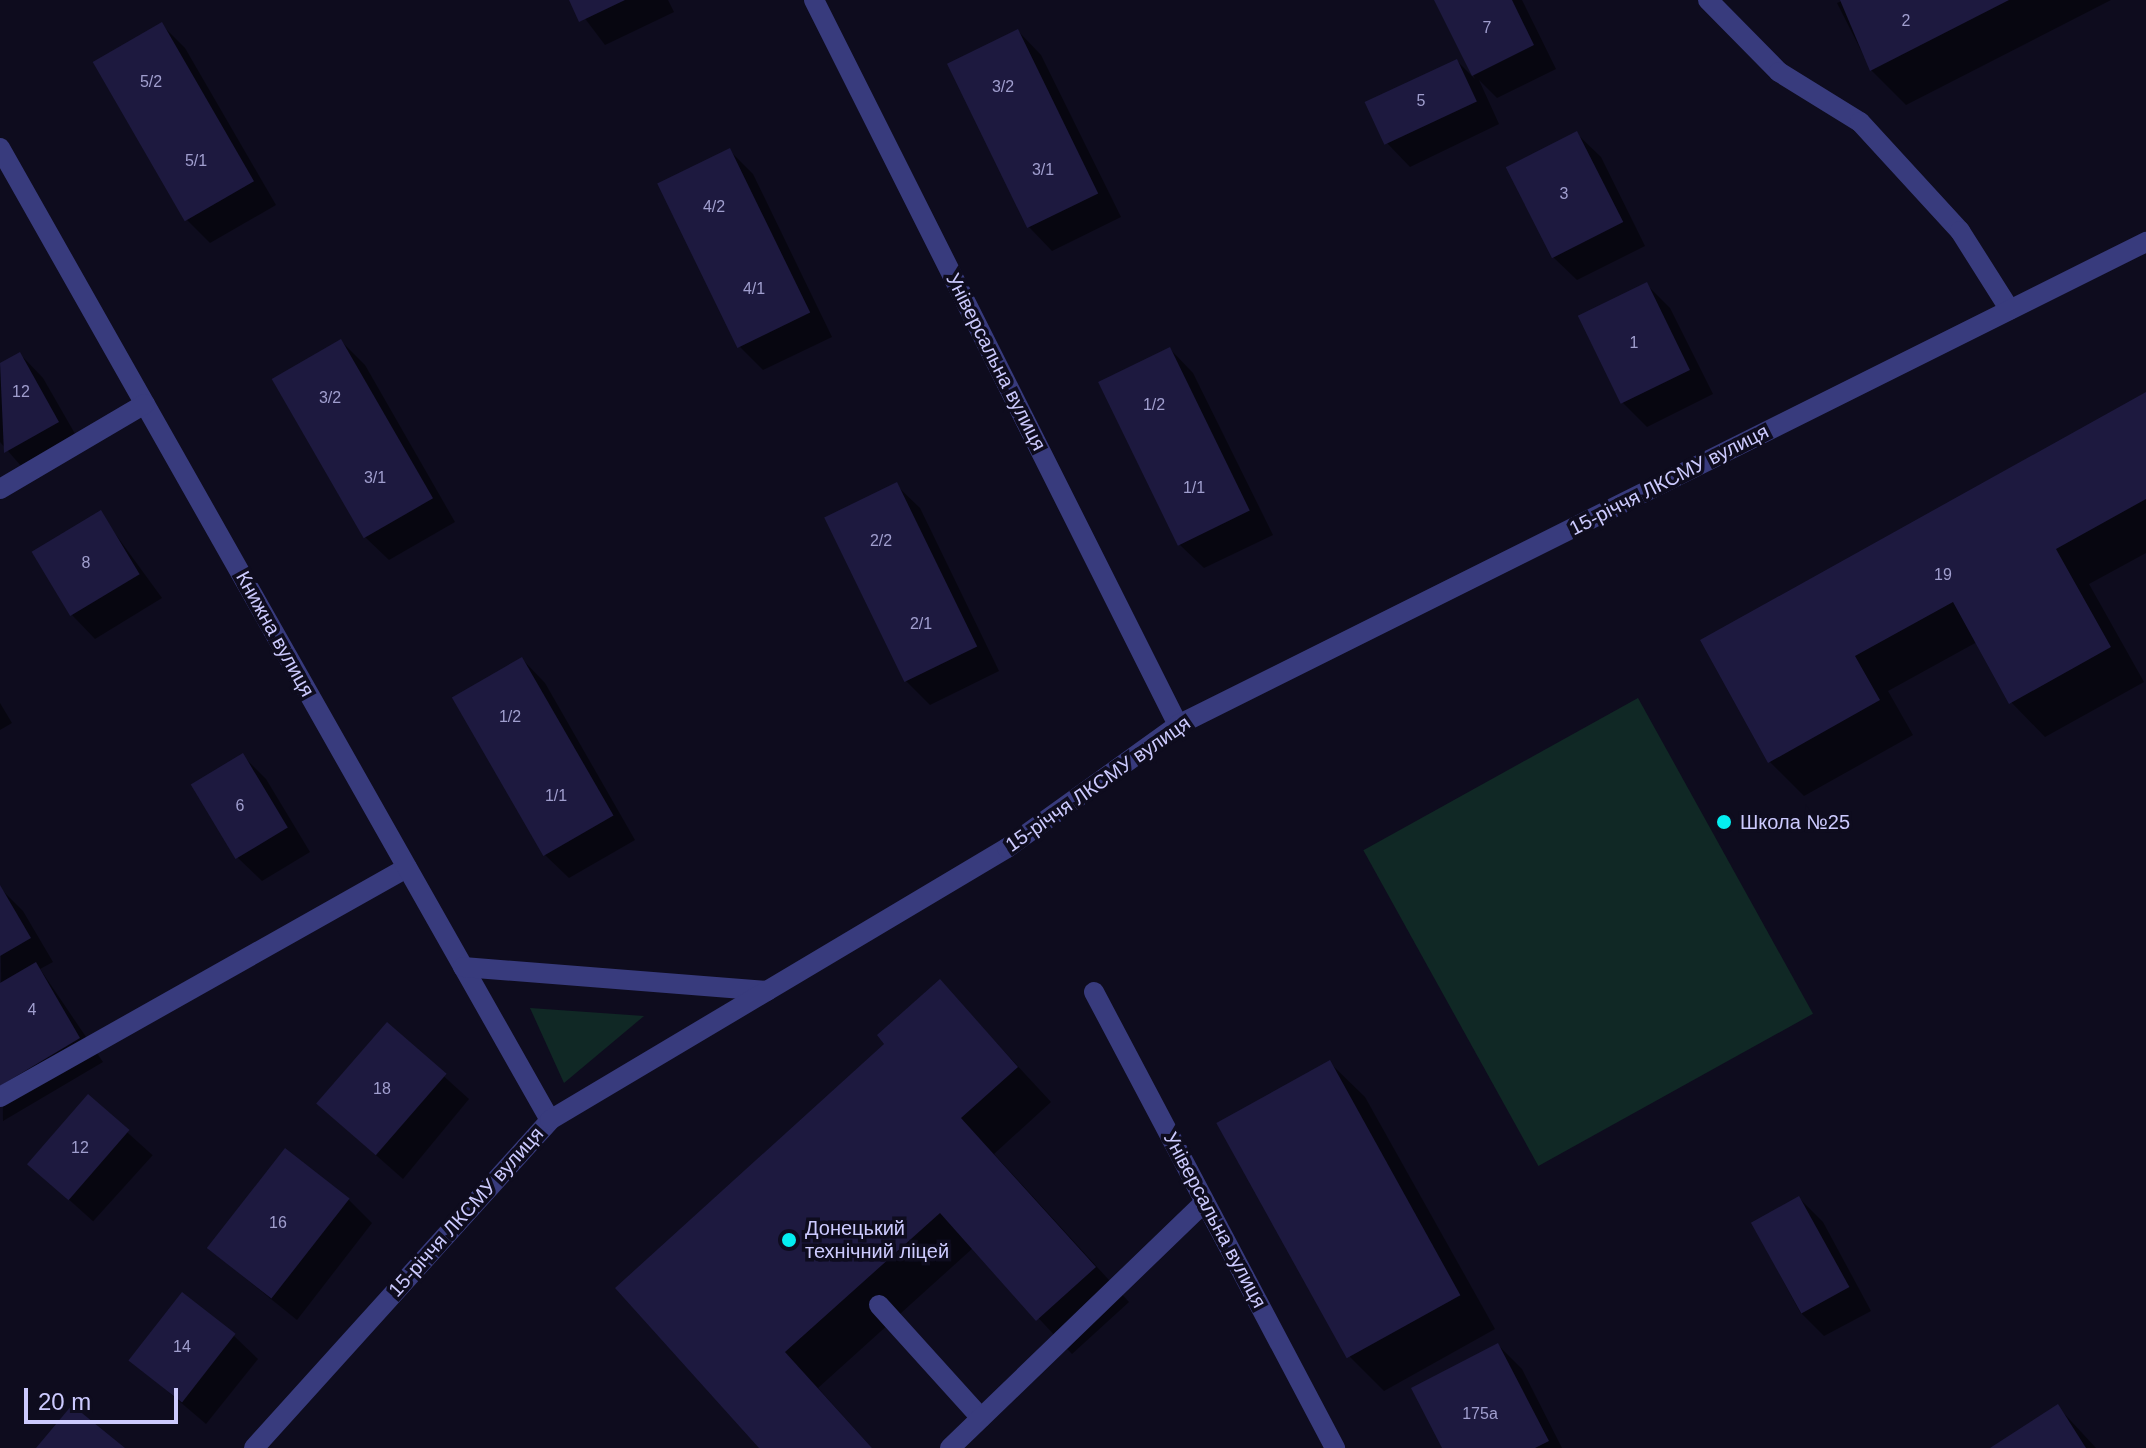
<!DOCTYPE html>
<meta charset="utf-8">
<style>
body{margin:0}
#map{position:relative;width:2146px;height:1448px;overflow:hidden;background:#0e0c1e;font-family:Helvetica,sans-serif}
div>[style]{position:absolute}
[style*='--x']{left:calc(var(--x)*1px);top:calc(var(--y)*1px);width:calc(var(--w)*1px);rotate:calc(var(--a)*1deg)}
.green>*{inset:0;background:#102825;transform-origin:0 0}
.shadow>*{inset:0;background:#0007;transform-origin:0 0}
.building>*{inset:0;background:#1d193f;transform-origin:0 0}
.service>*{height:20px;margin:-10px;padding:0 10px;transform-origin:10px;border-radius:10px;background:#383b7d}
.minor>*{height:20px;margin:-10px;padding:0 10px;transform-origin:10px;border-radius:10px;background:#383b7d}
.dots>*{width:22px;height:22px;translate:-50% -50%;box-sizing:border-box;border:4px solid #0e0c1e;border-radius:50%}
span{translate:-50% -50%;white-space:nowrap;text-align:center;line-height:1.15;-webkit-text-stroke:7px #0e0c1e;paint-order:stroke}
.number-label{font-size:16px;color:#a09ece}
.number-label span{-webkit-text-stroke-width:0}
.street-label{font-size:20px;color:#cccafe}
.poi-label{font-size:20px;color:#cccafe}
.left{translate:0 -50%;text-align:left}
.scale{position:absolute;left:24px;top:1388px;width:154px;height:36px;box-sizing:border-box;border:4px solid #cccafe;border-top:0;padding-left:10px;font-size:24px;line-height:28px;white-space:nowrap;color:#cccafe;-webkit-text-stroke:6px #0e0c1e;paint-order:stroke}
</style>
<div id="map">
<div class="green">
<div style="left:1638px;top:698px;width:361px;height:314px;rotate:61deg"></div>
<div style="clip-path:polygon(530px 1008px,644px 1016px,564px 1083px)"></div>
</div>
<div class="shadow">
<div style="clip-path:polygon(571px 0,668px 0,674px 12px,605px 45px)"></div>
<div style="clip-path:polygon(1437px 0,1522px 0,1556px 69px,1497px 98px,1479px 80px,1499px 124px,1410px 167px,1387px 143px,1457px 61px,1475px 79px)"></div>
<div style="clip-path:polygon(1844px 0,2111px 0,1906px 105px,1871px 70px,1837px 3px)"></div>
<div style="clip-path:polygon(162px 25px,185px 48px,276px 205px,210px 243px,186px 219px)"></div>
<div style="clip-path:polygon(1018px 31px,1041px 55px,1121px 217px,1052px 251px,1029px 227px)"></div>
<div style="clip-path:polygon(1577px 134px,1601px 157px,1645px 246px,1577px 280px,1553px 257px)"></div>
<div style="clip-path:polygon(730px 151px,753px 174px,832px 337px,763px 370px,739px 346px)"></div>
<div style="clip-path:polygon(1647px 285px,1670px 308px,1713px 394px,1647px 427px,1623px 403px)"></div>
<div style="clip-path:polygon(341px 341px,365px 365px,455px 522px,389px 560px,365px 537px)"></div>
<div style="clip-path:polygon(1170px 349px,1193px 373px,1273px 535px,1204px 568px,1180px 545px)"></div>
<div style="clip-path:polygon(20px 354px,43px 378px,82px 446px,29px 475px,0 442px,0 365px)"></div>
<div style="clip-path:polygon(2146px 395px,2146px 553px,2089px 584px,2144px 682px,2045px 737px,2011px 702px,1977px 642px,1888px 691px,1913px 735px,1804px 796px,1769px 761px,1702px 640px)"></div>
<div style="clip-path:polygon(896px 485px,920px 508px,999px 671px,930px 705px,906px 681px)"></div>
<div style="clip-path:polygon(100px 513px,162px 598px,95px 639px,72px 615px,34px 553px)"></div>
<div style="clip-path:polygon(522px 659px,545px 683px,635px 840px,569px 878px,545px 855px)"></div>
<div style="clip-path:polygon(0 703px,12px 723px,0 730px)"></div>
<div style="clip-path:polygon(242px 755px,266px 779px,310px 852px,262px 881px,238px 858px)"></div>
<div style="clip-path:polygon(0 888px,23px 911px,53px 962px,40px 969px,103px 1062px,3px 1121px)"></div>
<div style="clip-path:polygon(940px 982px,1051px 1102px,994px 1154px,1129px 1302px,1072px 1354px,973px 1248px,818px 1388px,872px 1448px,761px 1448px,617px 1288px,887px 1044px)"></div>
<div style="clip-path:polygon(387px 1025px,469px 1099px,403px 1179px,343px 1126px)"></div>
<div style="clip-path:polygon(1330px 1063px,1365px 1097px,1495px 1329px,1384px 1391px,1350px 1357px)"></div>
<div style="left:88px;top:1097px;width:87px;height:89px;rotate:42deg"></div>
<div style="clip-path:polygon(1799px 1198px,1823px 1222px,1871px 1311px,1824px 1336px,1800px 1312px,1752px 1223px)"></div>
<div style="clip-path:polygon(348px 1199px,372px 1223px,297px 1320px,208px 1248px)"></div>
<div style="clip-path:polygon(234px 1336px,258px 1359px,206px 1424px,131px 1360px)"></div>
<div style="clip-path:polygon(1498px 1345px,1522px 1369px,1562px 1448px,1445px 1448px)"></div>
<div style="clip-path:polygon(2058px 1407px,2096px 1448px,1994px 1448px)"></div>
</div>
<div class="building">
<div style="clip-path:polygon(569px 0,625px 0,579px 22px)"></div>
<div style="clip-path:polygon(1434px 0,1512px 0,1534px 45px,1472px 76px)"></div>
<div style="clip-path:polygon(1840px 0,2009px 0,1870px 71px)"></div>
<div style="left:162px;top:22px;width:184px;height:80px;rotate:60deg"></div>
<div style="left:1018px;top:29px;width:183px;height:79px;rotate:64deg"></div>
<div style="left:1457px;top:59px;width:47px;height:102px;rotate:65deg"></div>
<div style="left:1577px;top:131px;width:102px;height:80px;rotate:63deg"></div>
<div style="left:730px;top:148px;width:183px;height:81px;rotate:64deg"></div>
<div style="left:1647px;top:282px;width:98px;height:77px;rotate:64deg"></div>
<div style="left:341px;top:339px;width:184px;height:80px;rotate:60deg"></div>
<div style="left:1170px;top:347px;width:182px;height:80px;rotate:64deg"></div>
<div style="clip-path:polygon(20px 352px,59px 422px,4px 453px,0 363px)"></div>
<div style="clip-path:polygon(2146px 392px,2146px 499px,2056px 549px,2111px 647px,2009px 704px,1953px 602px,1855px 656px,1880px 700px,1768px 763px,1700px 640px)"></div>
<div style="left:897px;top:482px;width:183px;height:81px;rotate:64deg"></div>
<div style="left:101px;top:510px;width:75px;height:81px;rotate:59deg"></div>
<div style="left:522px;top:657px;width:183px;height:81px;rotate:60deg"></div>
<div style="left:243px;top:753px;width:87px;height:61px;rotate:59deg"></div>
<div style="clip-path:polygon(0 885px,31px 938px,0 956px)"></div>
<div style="clip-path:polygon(36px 962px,80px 1038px,0 1086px,0 983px)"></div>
<div style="clip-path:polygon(940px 979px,1018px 1067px,961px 1118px,1096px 1267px,1036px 1321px,940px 1213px,785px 1352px,872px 1448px,759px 1448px,615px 1288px,884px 1044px,877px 1035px)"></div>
<div style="left:387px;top:1022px;width:79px;height:108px;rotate:41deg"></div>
<div style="left:1330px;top:1060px;width:269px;height:130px;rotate:61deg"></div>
<div style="left:88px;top:1094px;width:55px;height:93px;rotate:41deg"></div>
<div style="left:285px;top:1148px;width:82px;height:127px;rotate:38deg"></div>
<div style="left:1799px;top:1196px;width:104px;height:55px;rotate:61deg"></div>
<div style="left:182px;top:1292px;width:68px;height:87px;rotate:38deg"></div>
<div style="clip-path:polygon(1498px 1343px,1549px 1441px,1535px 1448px,1442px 1448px,1411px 1388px)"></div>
<div style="clip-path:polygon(2058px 1404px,2086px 1448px,1990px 1448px)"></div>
<div style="clip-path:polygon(72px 1405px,125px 1448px,36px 1448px)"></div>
</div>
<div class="service">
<div style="--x:0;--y:1097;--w:467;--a:-29.4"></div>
<div style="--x:879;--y:1305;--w:152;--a:47.9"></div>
<div style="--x:950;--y:1448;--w:354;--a:-44"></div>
</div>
<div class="minor">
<div style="--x:814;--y:0;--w:811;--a:63.34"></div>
<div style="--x:1708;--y:0;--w:101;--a:45.4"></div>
<div style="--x:1779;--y:72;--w:95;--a:31.7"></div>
<div style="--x:1860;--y:122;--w:148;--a:47.5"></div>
<div style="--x:1960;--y:231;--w:93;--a:57.7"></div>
<div style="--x:0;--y:148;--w:1117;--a:60.5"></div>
<div style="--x:0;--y:489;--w:168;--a:-30.4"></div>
<div style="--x:463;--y:967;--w:305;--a:4.5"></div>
<div style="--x:1094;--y:992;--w:516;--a:62.14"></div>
<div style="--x:254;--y:1448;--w:442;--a:-47.9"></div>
<div style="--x:550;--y:1120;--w:532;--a:-30.76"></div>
<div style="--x:1007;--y:848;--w:211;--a:-35.7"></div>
<div style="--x:1178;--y:725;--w:1082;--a:-26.52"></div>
</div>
<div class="dots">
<div style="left:1724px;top:822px;background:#04eef1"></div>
<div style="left:789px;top:1240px;background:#04eef1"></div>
</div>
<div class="number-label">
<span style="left:1906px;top:21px">2</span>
<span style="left:1487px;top:28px">7</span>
<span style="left:151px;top:82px">5/2</span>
<span style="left:1003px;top:87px">3/2</span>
<span style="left:1421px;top:101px">5</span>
<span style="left:196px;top:161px">5/1</span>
<span style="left:1043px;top:170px">3/1</span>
<span style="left:1564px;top:194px">3</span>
<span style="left:714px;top:207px">4/2</span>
<span style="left:754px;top:289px">4/1</span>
<span style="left:1634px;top:343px">1</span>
<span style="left:21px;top:392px">12</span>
<span style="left:330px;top:398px">3/2</span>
<span style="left:1154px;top:405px">1/2</span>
<span style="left:375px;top:478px">3/1</span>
<span style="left:1194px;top:488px">1/1</span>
<span style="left:881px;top:541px">2/2</span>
<span style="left:86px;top:563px">8</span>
<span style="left:1943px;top:575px">19</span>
<span style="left:921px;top:624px">2/1</span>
<span style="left:510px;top:717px">1/2</span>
<span style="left:556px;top:796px">1/1</span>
<span style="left:240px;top:806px">6</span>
<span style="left:32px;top:1010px">4</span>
<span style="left:382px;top:1089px">18</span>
<span style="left:80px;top:1148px">12</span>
<span style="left:278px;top:1223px">16</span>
<span style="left:182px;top:1347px">14</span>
<span style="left:1480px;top:1414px">175а</span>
</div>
<div class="street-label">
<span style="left:996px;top:362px;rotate:63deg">Універсальна вулиця</span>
<span style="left:1669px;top:480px;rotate:-27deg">15-річчя ЛКСМУ вулиця</span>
<span style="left:275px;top:634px;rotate:61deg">Книжна вулиця</span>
<span style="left:1098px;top:784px;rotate:-35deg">15-річчя ЛКСМУ вулиця</span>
<span style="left:466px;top:1212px;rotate:-48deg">15-річчя ЛКСМУ вулиця</span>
<span style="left:1215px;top:1220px;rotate:62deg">Універсальна вулиця</span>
</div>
<div class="poi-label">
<span class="left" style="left:1740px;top:822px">Школа №25</span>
<span class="left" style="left:805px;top:1240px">Донецький<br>технічний ліцей</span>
</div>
<div class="scale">20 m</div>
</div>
